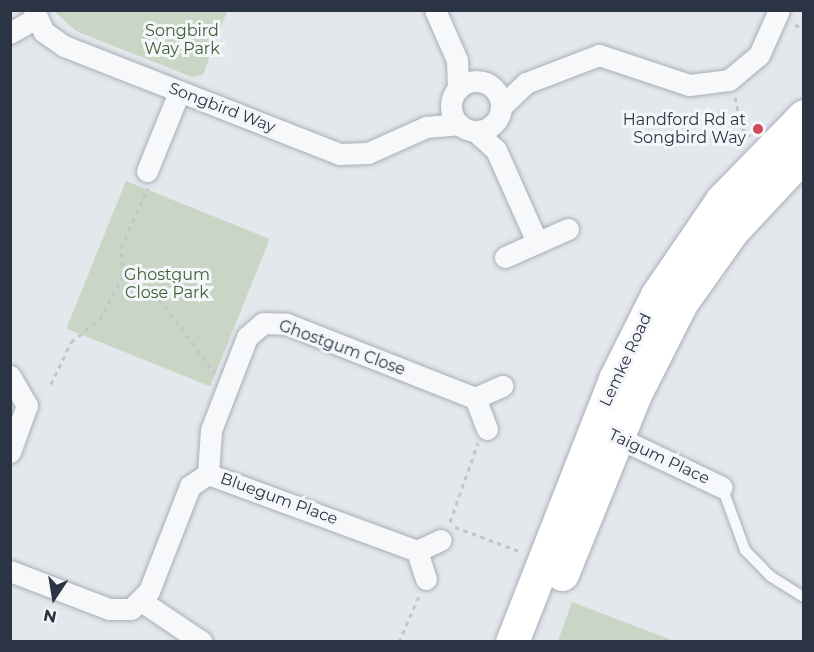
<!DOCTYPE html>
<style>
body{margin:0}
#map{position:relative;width:814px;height:652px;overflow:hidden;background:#e4e7ec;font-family:Montserrat,sans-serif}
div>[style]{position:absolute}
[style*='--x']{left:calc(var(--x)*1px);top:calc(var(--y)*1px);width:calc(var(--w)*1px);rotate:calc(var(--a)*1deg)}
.green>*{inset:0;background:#c9d6c5;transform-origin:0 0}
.path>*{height:3px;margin-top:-1.5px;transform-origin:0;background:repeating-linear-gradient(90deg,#c2c5cb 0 4.5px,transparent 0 9px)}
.roads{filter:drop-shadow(0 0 2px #a9aeb7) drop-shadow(0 0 2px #a9aeb7)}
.lane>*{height:10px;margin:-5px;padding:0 5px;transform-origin:5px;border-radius:5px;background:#f7f8fa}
.street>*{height:21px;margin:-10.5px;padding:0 10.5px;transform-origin:10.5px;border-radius:10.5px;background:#f7f8fa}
.street>.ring{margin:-10.5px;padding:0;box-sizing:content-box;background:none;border:21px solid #f7f8fa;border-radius:50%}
.primary>*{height:33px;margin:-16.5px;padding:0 16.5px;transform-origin:16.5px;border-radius:16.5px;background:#fff}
.dots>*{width:16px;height:16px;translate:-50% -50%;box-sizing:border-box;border:3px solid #f4f6f9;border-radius:50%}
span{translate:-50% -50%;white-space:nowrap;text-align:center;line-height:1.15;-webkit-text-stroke:6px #f4f6f9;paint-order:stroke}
.park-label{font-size:16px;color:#3f6138}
.street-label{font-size:16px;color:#2b3445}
.poi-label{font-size:16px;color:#2b3445}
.right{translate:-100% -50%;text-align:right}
.frame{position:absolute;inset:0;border:12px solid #2b3445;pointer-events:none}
.north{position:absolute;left:24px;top:568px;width:60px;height:60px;-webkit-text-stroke:4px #f4f6f9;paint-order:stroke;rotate:192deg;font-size:16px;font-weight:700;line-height:24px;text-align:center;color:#2b3445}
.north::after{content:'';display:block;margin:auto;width:21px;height:27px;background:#2b3445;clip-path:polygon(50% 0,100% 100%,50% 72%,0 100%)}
</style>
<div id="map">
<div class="green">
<div style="clip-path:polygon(54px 11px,227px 11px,203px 75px,192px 77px,76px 31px)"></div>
<div style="left:126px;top:181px;width:155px;height:159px;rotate:22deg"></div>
<div style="clip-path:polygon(572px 602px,674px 641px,558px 641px)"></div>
</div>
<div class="path">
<div style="--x:795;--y:25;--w:9;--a:18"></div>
<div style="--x:735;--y:97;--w:33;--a:78"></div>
<div style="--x:742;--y:129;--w:11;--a:38"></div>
<div style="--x:123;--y:275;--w:43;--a:33.7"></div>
<div style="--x:159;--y:299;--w:93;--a:52.9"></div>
<div style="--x:51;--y:384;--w:47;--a:-64.5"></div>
<div style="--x:71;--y:342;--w:37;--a:-38"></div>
<div style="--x:100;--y:319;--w:50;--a:-62.4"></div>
<div style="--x:123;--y:275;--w:28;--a:-94"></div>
<div style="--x:121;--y:247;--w:65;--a:-65.4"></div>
<div style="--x:450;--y:522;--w:84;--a:-70.5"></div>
<div style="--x:455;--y:527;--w:72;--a:20.5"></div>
<div style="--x:399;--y:642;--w:50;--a:-66.5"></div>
</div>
<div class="roads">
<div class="lane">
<div style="--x:722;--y:487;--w:67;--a:69.9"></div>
<div style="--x:745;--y:550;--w:36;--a:46"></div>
<div style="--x:770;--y:576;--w:40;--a:32"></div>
</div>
<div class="street">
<div style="--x:34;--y:10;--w:24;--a:66"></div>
<div style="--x:44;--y:32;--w:24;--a:35"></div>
<div style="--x:64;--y:46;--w:296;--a:21.4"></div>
<div style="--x:340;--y:154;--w:28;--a:-2"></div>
<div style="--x:368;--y:153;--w:64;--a:-24.1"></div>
<div style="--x:426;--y:127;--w:32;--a:-5"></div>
<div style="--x:435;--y:10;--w:55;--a:66.3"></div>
<div style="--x:457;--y:60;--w:29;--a:88"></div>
<div style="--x:10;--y:33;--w:30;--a:-30"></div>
<div class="ring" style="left:451px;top:81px;width:29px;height:29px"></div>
<div style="--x:501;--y:107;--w:35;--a:-44"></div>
<div style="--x:526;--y:83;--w:78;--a:-21"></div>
<div style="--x:599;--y:55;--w:95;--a:18.4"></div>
<div style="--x:689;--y:85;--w:40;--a:-7.1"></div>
<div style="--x:729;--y:80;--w:39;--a:-40"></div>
<div style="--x:759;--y:55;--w:49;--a:-66"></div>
<div style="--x:475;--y:131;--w:28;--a:42"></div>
<div style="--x:496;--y:150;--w:101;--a:66"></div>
<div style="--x:147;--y:171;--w:85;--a:-67.9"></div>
<div style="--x:505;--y:257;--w:69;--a:-24"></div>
<div style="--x:10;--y:376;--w:34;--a:60"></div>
<div style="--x:27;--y:405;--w:50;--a:109.9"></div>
<div style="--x:487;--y:429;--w:33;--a:-111"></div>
<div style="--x:475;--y:398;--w:30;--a:-24"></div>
<div style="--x:606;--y:432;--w:128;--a:25.4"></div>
<div style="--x:208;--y:474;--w:44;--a:-86.1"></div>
<div style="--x:211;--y:430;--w:100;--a:-68.8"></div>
<div style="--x:247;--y:337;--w:21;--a:-41"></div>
<div style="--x:263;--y:323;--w:24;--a:2"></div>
<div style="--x:287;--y:324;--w:202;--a:21.5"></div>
<div style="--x:10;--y:571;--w:106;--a:21"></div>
<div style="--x:109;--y:609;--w:22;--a:0"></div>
<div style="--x:131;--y:609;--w:25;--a:-45"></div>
<div style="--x:149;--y:591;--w:113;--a:-68.7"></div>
<div style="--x:190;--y:486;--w:22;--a:-34"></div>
<div style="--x:208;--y:474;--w:223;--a:20.2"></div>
<div style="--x:426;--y:579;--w:29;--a:-108"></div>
<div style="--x:417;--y:551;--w:26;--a:-25"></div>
<div style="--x:141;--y:601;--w:73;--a:33.9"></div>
</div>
<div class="primary">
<div style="--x:562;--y:574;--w:196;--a:-67.9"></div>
<div style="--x:636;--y:392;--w:100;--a:-63.2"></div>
<div style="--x:681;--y:303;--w:88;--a:-54.7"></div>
<div style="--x:732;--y:231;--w:105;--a:-46.9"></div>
<div style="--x:512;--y:642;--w:282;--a:-68.6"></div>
<div style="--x:615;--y:379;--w:94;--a:-63.4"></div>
<div style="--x:657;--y:295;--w:115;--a:-55.6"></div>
<div style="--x:722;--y:200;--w:117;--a:-45.7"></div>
</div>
</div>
<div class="dots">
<div style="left:758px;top:129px;background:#d1495b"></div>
</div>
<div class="park-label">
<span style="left:182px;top:40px">Songbird<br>Way Park</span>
<span style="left:167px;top:284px">Ghostgum<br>Close Park</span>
</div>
<div class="street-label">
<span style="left:222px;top:108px;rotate:21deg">Songbird Way</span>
<span style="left:342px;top:348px;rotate:20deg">Ghostgum Close</span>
<span style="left:626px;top:360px;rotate:-65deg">Lemke Road</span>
<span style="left:659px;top:457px;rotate:25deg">Taigum Place</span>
<span style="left:279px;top:499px;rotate:20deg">Bluegum Place</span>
</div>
<div class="poi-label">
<span class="right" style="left:746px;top:129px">Handford Rd at<br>Songbird Way</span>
</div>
<div class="frame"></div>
<div class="north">N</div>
</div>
